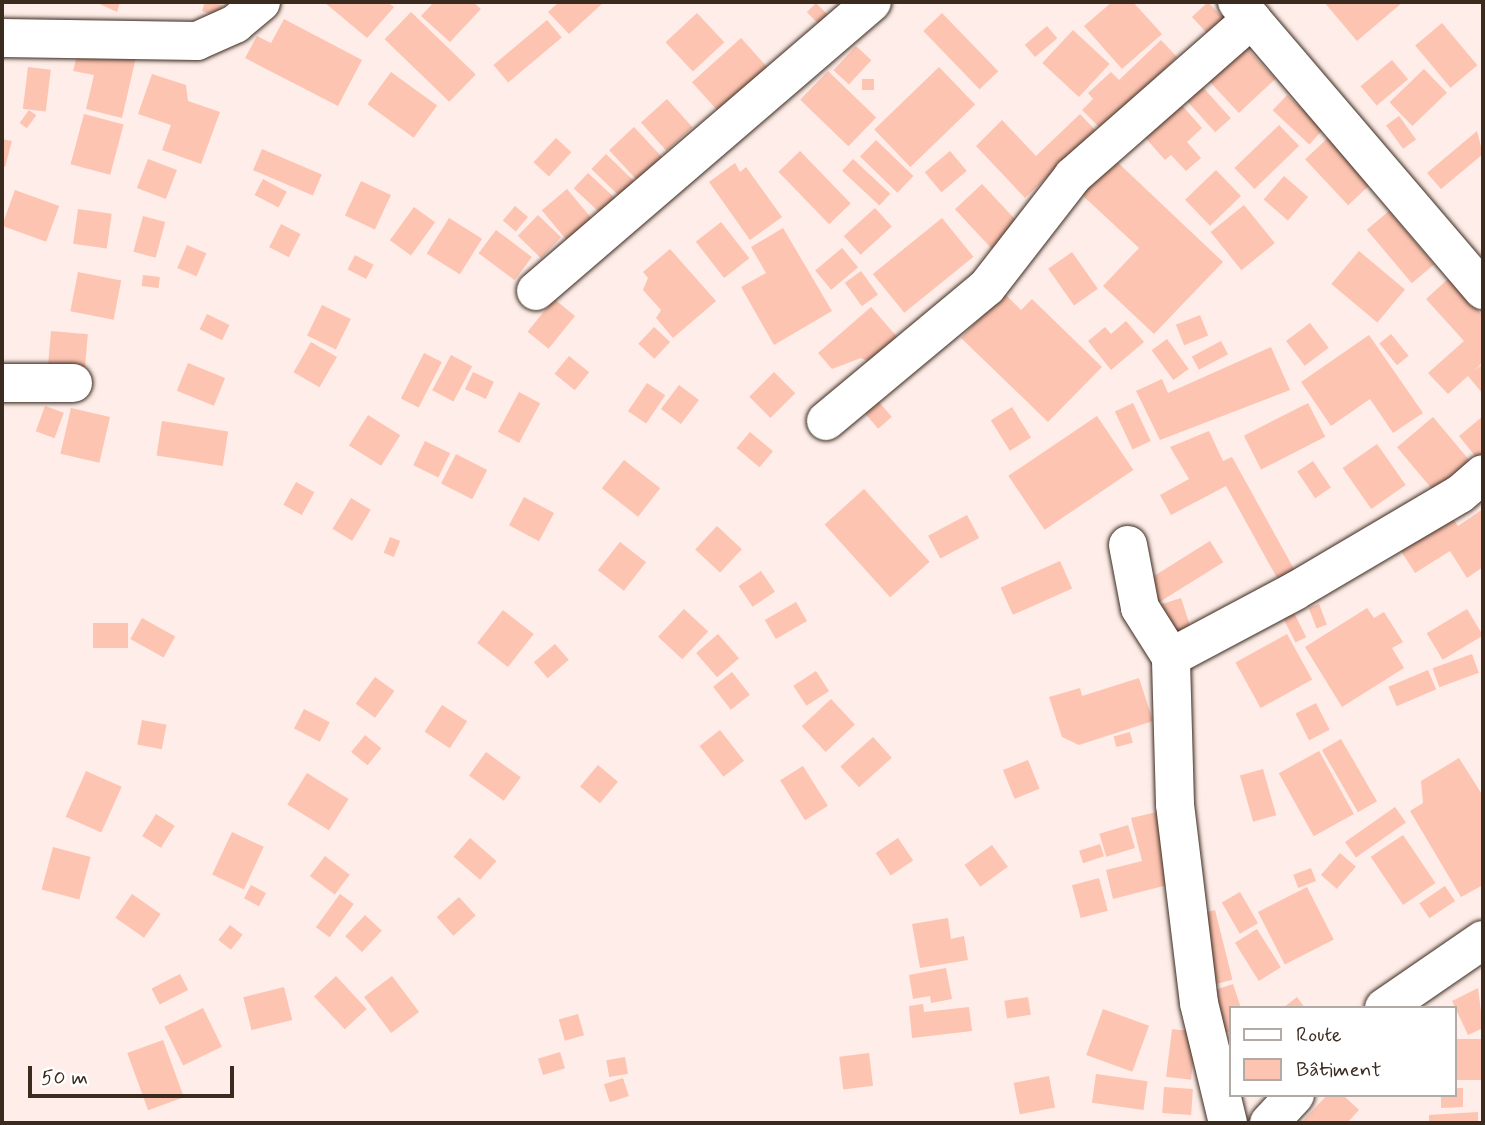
<!DOCTYPE html>
<meta charset="utf-8">
<style>
body{margin:0}
#map{position:relative;width:1485px;height:1125px;overflow:hidden;background:#feede8;font-family:Mynerve,sans-serif}
div>[style]{position:absolute}
[style*='--x']{left:calc(var(--x)*1px);top:calc(var(--y)*1px);width:calc(var(--w)*1px);rotate:calc(var(--a)*1deg)}
.building>*{inset:0;background:#fdc4b2;transform-origin:0 0}
.roads{filter:drop-shadow(0 0 2px #3b2a1e) drop-shadow(0 0 2px #3b2a1e)}
.minor>*{height:38px;margin:-19px;padding:0 19px;transform-origin:19px;border-radius:19px;background:#fff}
.highway>*{height:38px;margin:-19px;padding:0 19px;transform-origin:19px;border-radius:19px;background:#fff}
span{translate:-50% -50%;white-space:nowrap;text-align:center;line-height:1.15;-webkit-text-stroke:6px #fff;paint-order:stroke}
.frame{position:absolute;inset:0;border:4px solid #3b2a1e;pointer-events:none}
.legend{position:absolute;left:1229px;top:1006px;width:228px;height:91px;box-sizing:border-box;background:#fff;border:2px solid #b1aaa5;margin:0;padding:9px 12px;list-style:none;font-size:21px;color:#3b2a1e}
.legend li{display:flex;align-items:center;gap:14px;height:35px}
.legend b{width:35px;border:2px solid #b1aaa5}
.scale{position:absolute;left:28px;top:1066px;width:206px;height:32px;box-sizing:border-box;border:4px solid #3b2a1e;border-top:0;padding-left:9px;font-size:21px;line-height:24px;white-space:nowrap;color:#3b2a1e;-webkit-text-stroke:5px #fff;paint-order:stroke}
</style>
<div id="map">
<div class="building">
<div style="clip-path:polygon(95px 2px,120px 2px,117px 12px)"></div>
<div style="clip-path:polygon(205px 2px,223px 5px,218px 17px,202px 11px)"></div>
<div style="clip-path:polygon(324px 2px,387px 2px,394px 7px,367px 38px)"></div>
<div style="clip-path:polygon(434px 2px,473px 2px,481px 9px,450px 42px,421px 16px)"></div>
<div style="clip-path:polygon(559px 2px,604px 2px,569px 34px,548px 12px)"></div>
<div style="clip-path:polygon(1112px 2px,1133px 2px,1162px 34px,1122px 69px,1084px 26px)"></div>
<div style="left:1208px;top:2px;width:26px;height:22px;rotate:47deg"></div>
<div style="clip-path:polygon(1324px 2px,1403px 2px,1357px 41px)"></div>
<div style="left:816px;top:3px;width:17px;height:13px;rotate:45deg"></div>
<div style="left:411px;top:12px;width:90px;height:38px;rotate:44deg"></div>
<div style="left:697px;top:13px;width:40px;height:43px;rotate:47deg"></div>
<div style="left:942px;top:13px;width:81px;height:26px;rotate:46deg"></div>
<div style="clip-path:polygon(284px 19px,362px 60px,338px 106px,245px 58px,257px 36px,271px 43px)"></div>
<div style="left:547px;top:20px;width:23px;height:70px;rotate:50deg"></div>
<div style="left:1442px;top:23px;width:55px;height:35px;rotate:50deg"></div>
<div style="left:1047px;top:26px;width:16px;height:29px;rotate:50deg"></div>
<div style="left:1073px;top:30px;width:50px;height:45px;rotate:43deg"></div>
<div style="left:741px;top:38px;width:43px;height:66px;rotate:48deg"></div>
<div style="clip-path:polygon(1161px 40px,1177px 57px,1101px 129px,1082px 110px,1093px 99px,1088px 93px,1111px 72px,1119px 80px)"></div>
<div style="left:1242px;top:43px;width:49px;height:50px;rotate:47deg"></div>
<div style="clip-path:polygon(80px 44px,136px 57px,122px 118px,86px 109px,94px 75px,73px 71px)"></div>
<div style="left:856px;top:46px;width:21px;height:33px;rotate:43deg"></div>
<div style="left:1392px;top:60px;width:25px;height:41px;rotate:50deg"></div>
<div style="left:28px;top:67px;width:23px;height:42px;rotate:7deg"></div>
<div style="left:939px;top:67px;width:52px;height:90px;rotate:46deg"></div>
<div style="left:1424px;top:69px;width:33px;height:48px;rotate:46deg"></div>
<div style="left:828px;top:71px;width:67px;height:40px;rotate:44deg"></div>
<div style="left:391px;top:72px;width:57px;height:40px;rotate:36deg"></div>
<div style="clip-path:polygon(152px 74px,186px 85px,188px 101px,220px 112px,201px 164px,162px 150px,171px 125px,138px 114px)"></div>
<div style="left:862px;top:79px;width:12px;height:11px"></div>
<div style="left:1200px;top:84px;width:46px;height:21px;rotate:48deg"></div>
<div style="left:1287px;top:95px;width:50px;height:21px;rotate:43deg"></div>
<div style="left:667px;top:99px;width:38px;height:35px;rotate:48deg"></div>
<div style="clip-path:polygon(1179px 102px,1202px 128px,1187px 142px,1201px 158px,1186px 171px,1171px 155px,1165px 160px,1142px 134px)"></div>
<div style="left:29px;top:110px;width:9px;height:16px;rotate:36deg"></div>
<div style="left:84px;top:114px;width:41px;height:52px;rotate:15deg"></div>
<div style="clip-path:polygon(1080px 114px,1096px 131px,1025px 198px,976px 146px,1002px 120px,1036px 156px)"></div>
<div style="left:1399px;top:116px;width:29px;height:16px;rotate:54deg"></div>
<div style="left:1279px;top:125px;width:29px;height:62px;rotate:46deg"></div>
<div style="left:634px;top:127px;width:41px;height:34px;rotate:47deg"></div>
<div style="clip-path:polygon(1477px 131px,1483px 154px,1441px 189px,1427px 173px)"></div>
<div style="left:1330px;top:136px;width:63px;height:34px;rotate:47deg"></div>
<div style="left:556px;top:138px;width:21px;height:33px;rotate:43deg"></div>
<div style="clip-path:polygon(2px 139px,12px 141px,5px 167px,2px 167px)"></div>
<div style="left:876px;top:140px;width:52px;height:23px;rotate:44deg"></div>
<div style="left:262px;top:149px;width:65px;height:23px;rotate:23deg"></div>
<div style="left:800px;top:151px;width:73px;height:30px;rotate:46deg"></div>
<div style="left:950px;top:151px;width:26px;height:33px;rotate:50deg"></div>
<div style="left:606px;top:154px;width:42px;height:21px;rotate:44deg"></div>
<div style="clip-path:polygon(1113px 158px,1223px 262px,1154px 334px,1103px 286px,1139px 248px,1080px 193px)"></div>
<div style="left:148px;top:159px;width:31px;height:31px;rotate:21deg"></div>
<div style="left:853px;top:159px;width:51px;height:16px;rotate:43deg"></div>
<div style="clip-path:polygon(735px 163px,740px 172px,746px 167px,782px 217px,750px 240px,709px 182px)"></div>
<div style="left:1216px;top:170px;width:36px;height:43px;rotate:46deg"></div>
<div style="left:588px;top:173px;width:41px;height:21px;rotate:43deg"></div>
<div style="left:1284px;top:176px;width:32px;height:31px;rotate:41deg"></div>
<div style="left:263px;top:179px;width:27px;height:18px;rotate:28deg"></div>
<div style="left:361px;top:181px;width:33px;height:38px;rotate:25deg"></div>
<div style="left:982px;top:184px;width:66px;height:37px;rotate:47deg"></div>
<div style="left:567px;top:189px;width:42px;height:33px;rotate:50deg"></div>
<div style="left:15px;top:190px;width:47px;height:38px;rotate:20deg"></div>
<div style="left:1244px;top:205px;width:49px;height:43px;rotate:51deg"></div>
<div style="left:515px;top:206px;width:17px;height:19px;rotate:40deg"></div>
<div style="left:414px;top:207px;width:26px;height:41px;rotate:36deg"></div>
<div style="left:875px;top:208px;width:25px;height:42px;rotate:48deg"></div>
<div style="left:78px;top:209px;width:34px;height:35px;rotate:8deg"></div>
<div style="left:1389px;top:211px;width:70px;height:29px;rotate:50deg"></div>
<div style="left:538px;top:215px;width:32px;height:29px;rotate:44deg"></div>
<div style="left:143px;top:216px;width:23px;height:37px;rotate:15deg"></div>
<div style="left:449px;top:218px;width:39px;height:42px;rotate:32deg"></div>
<div style="left:942px;top:218px;width:50px;height:89px;rotate:51deg"></div>
<div style="left:721px;top:222px;width:46px;height:32px;rotate:52deg"></div>
<div style="left:281px;top:224px;width:22px;height:26px;rotate:27deg"></div>
<div style="clip-path:polygon(783px 228px,832px 311px,774px 345px,741px 287px,766px 273px,751px 247px)"></div>
<div style="left:496px;top:230px;width:45px;height:29px;rotate:37deg"></div>
<div style="left:187px;top:245px;width:21px;height:25px;rotate:23deg"></div>
<div style="left:842px;top:248px;width:25px;height:35px;rotate:50deg"></div>
<div style="clip-path:polygon(670px 249px,716px 301px,673px 338px,656px 318px,661px 310px,643px 290px,648px 278px,643px 272px)"></div>
<div style="left:1359px;top:251px;width:60px;height:43px;rotate:40deg"></div>
<div style="left:1072px;top:252px;width:45px;height:29px;rotate:55deg"></div>
<div style="left:355px;top:255px;width:21px;height:16px;rotate:28deg"></div>
<div style="left:861px;top:271px;width:29px;height:20px;rotate:54deg"></div>
<div style="left:78px;top:272px;width:44px;height:40px;rotate:11deg"></div>
<div style="left:143px;top:275px;width:17px;height:11px;rotate:7deg"></div>
<div style="clip-path:polygon(1449px 278px,1483px 316px,1483px 362px,1475px 370px,1483px 364px,1483px 394px,1468px 376px,1448px 394px,1428px 373px,1464px 341px,1426px 299px)"></div>
<div style="clip-path:polygon(1004px 293px,1021px 310px,1032px 299px,1102px 367px,1048px 422px,961px 338px)"></div>
<div style="left:554px;top:299px;width:27px;height:42px;rotate:39deg"></div>
<div style="left:322px;top:305px;width:32px;height:34px;rotate:26deg"></div>
<div style="clip-path:polygon(871px 307px,898px 338px,870px 362px,861px 358px,832px 369px,818px 353px)"></div>
<div style="left:207px;top:314px;width:25px;height:17px;rotate:26deg"></div>
<div style="left:1200px;top:315px;width:22px;height:26px;rotate:68deg"></div>
<div style="clip-path:polygon(1126px 321px,1144px 342px,1111px 370px,1088px 341px,1105px 327px,1111px 334px)"></div>
<div style="left:1310px;top:323px;width:31px;height:30px;rotate:53deg"></div>
<div style="left:654px;top:327px;width:22px;height:23px;rotate:43deg"></div>
<div style="left:51px;top:331px;width:37px;height:38px;rotate:5deg"></div>
<div style="left:1391px;top:334px;width:28px;height:15px;rotate:51deg"></div>
<div style="clip-path:polygon(1369px 335px,1423px 413px,1393px 433px,1370px 399px,1331px 426px,1301px 382px)"></div>
<div style="left:1167px;top:339px;width:37px;height:19px;rotate:54deg"></div>
<div style="left:1221px;top:341px;width:15px;height:33px;rotate:62deg"></div>
<div style="left:311px;top:342px;width:30px;height:35px;rotate:30deg"></div>
<div style="clip-path:polygon(1271px 347px,1290px 390px,1160px 440px,1136px 391px,1162px 379px,1168px 393px)"></div>
<div style="left:424px;top:353px;width:20px;height:51px;rotate:27deg"></div>
<div style="left:451px;top:355px;width:24px;height:40px;rotate:28deg"></div>
<div style="left:569px;top:356px;width:26px;height:23px;rotate:39deg"></div>
<div style="left:188px;top:363px;width:40px;height:30px;rotate:22deg"></div>
<div style="left:473px;top:372px;width:23px;height:19px;rotate:25deg"></div>
<div style="left:774px;top:372px;width:30px;height:35px;rotate:45deg"></div>
<div style="left:647px;top:383px;width:22px;height:34px;rotate:34deg"></div>
<div style="left:679px;top:385px;width:25px;height:30px;rotate:37deg"></div>
<div style="left:519px;top:392px;width:24px;height:45px;rotate:28deg"></div>
<div style="left:878px;top:401px;width:21px;height:18px;rotate:49deg"></div>
<div style="left:1133px;top:403px;width:42px;height:20px;rotate:65deg"></div>
<div style="left:1308px;top:403px;width:38px;height:72px;rotate:63deg"></div>
<div style="left:45px;top:406px;width:20px;height:27px;rotate:20deg"></div>
<div style="left:1012px;top:407px;width:36px;height:25px;rotate:58deg"></div>
<div style="left:71px;top:408px;width:40px;height:47px;rotate:13deg"></div>
<div style="left:368px;top:415px;width:38px;height:36px;rotate:32deg"></div>
<div style="left:1097px;top:416px;width:65px;height:107px;rotate:56deg"></div>
<div style="left:1433px;top:417px;width:61px;height:47px;rotate:50deg"></div>
<div style="clip-path:polygon(1482px 417px,1483px 419px,1483px 466px,1459px 436px)"></div>
<div style="left:162px;top:421px;width:67px;height:35px;rotate:9deg"></div>
<div style="clip-path:polygon(1209px 431px,1223px 461px,1232px 457px,1299px 578px,1282px 587px,1226px 486px,1171px 515px,1160px 495px,1189px 479px,1170px 447px)"></div>
<div style="left:750px;top:432px;width:30px;height:21px;rotate:40deg"></div>
<div style="left:425px;top:441px;width:28px;height:27px;rotate:26deg"></div>
<div style="left:1377px;top:444px;width:50px;height:42px;rotate:55deg"></div>
<div style="left:456px;top:454px;width:35px;height:33px;rotate:27deg"></div>
<div style="left:624px;top:460px;width:46px;height:36px;rotate:38deg"></div>
<div style="left:1313px;top:461px;width:32px;height:19px;rotate:56deg"></div>
<div style="left:296px;top:482px;width:21px;height:26px;rotate:29deg"></div>
<div style="left:864px;top:489px;width:98px;height:53px;rotate:48deg"></div>
<div style="left:524px;top:497px;width:34px;height:32px;rotate:28deg"></div>
<div style="left:351px;top:498px;width:23px;height:36px;rotate:31deg"></div>
<div style="clip-path:polygon(1445px 507px,1458px 526px,1483px 509px,1483px 567px,1467px 578px,1450px 551px,1415px 573px,1394px 540px)"></div>
<div style="left:967px;top:515px;width:26px;height:44px;rotate:62deg"></div>
<div style="left:717px;top:526px;width:34px;height:32px;rotate:43deg"></div>
<div style="left:390px;top:537px;width:11px;height:17px;rotate:22deg"></div>
<div style="left:1210px;top:541px;width:25px;height:77px;rotate:58deg"></div>
<div style="left:620px;top:542px;width:33px;height:36px;rotate:38deg"></div>
<div style="left:1060px;top:561px;width:30px;height:65px;rotate:66deg"></div>
<div style="left:761px;top:571px;width:25px;height:27px;rotate:56deg"></div>
<div style="left:1181px;top:598px;width:39px;height:22px;rotate:72deg"></div>
<div style="left:796px;top:602px;width:22px;height:36px;rotate:60deg"></div>
<div style="left:1319px;top:604px;width:22px;height:11px;rotate:69deg"></div>
<div style="clip-path:polygon(1367px 608px,1374px 618px,1384px 612px,1403px 642px,1392px 648px,1404px 668px,1342px 707px,1305px 647px)"></div>
<div style="left:684px;top:609px;width:33px;height:38px;rotate:43deg"></div>
<div style="left:1467px;top:609px;width:31px;height:47px;rotate:59deg"></div>
<div style="left:503px;top:610px;width:39px;height:42px;rotate:38deg"></div>
<div style="left:1294px;top:613px;width:27px;height:12px;rotate:63deg"></div>
<div style="left:142px;top:618px;width:38px;height:24px;rotate:29deg"></div>
<div style="left:93px;top:623px;width:35px;height:25px"></div>
<div style="left:718px;top:634px;width:32px;height:29px;rotate:49deg"></div>
<div style="left:1287px;top:634px;width:52px;height:59px;rotate:61deg"></div>
<div style="left:555px;top:644px;width:21px;height:28px;rotate:49deg"></div>
<div style="left:1472px;top:654px;width:20px;height:42px;rotate:70deg"></div>
<div style="left:1428px;top:670px;width:21px;height:43px;rotate:67deg"></div>
<div style="left:816px;top:671px;width:24px;height:27px;rotate:57deg"></div>
<div style="left:732px;top:672px;width:29px;height:24px;rotate:52deg"></div>
<div style="left:375px;top:677px;width:24px;height:33px;rotate:36deg"></div>
<div style="clip-path:polygon(1139px 678px,1153px 721px,1079px 745px,1062px 737px,1049px 697px,1080px 688px,1082px 696px)"></div>
<div style="left:831px;top:699px;width:35px;height:40px;rotate:47deg"></div>
<div style="left:1316px;top:703px;width:30px;height:23px;rotate:63deg"></div>
<div style="left:442px;top:705px;width:30px;height:32px;rotate:33deg"></div>
<div style="left:304px;top:709px;width:29px;height:22px;rotate:27deg"></div>
<div style="left:142px;top:720px;width:25px;height:25px;rotate:11deg"></div>
<div style="left:720px;top:730px;width:39px;height:26px;rotate:52deg"></div>
<div style="left:1130px;top:732px;width:11px;height:17px;rotate:75deg"></div>
<div style="left:365px;top:735px;width:21px;height:22px;rotate:39deg"></div>
<div style="left:873px;top:737px;width:28px;height:44px;rotate:48deg"></div>
<div style="left:1341px;top:739px;width:72px;height:22px;rotate:60deg"></div>
<div style="left:1319px;top:751px;width:72px;height:46px;rotate:61deg"></div>
<div style="left:486px;top:752px;width:43px;height:29px;rotate:36deg"></div>
<div style="clip-path:polygon(1459px 758px,1483px 796px,1483px 885px,1461px 897px,1410px 811px,1423px 803px,1421px 781px)"></div>
<div style="left:1028px;top:760px;width:31px;height:27px;rotate:68deg"></div>
<div style="left:598px;top:765px;width:26px;height:28px;rotate:40deg"></div>
<div style="left:803px;top:766px;width:47px;height:27px;rotate:58deg"></div>
<div style="left:1263px;top:769px;width:48px;height:24px;rotate:74deg"></div>
<div style="left:86px;top:771px;width:39px;height:50px;rotate:24deg"></div>
<div style="left:307px;top:773px;width:49px;height:37px;rotate:32deg"></div>
<div style="left:1395px;top:807px;width:19px;height:61px;rotate:55deg"></div>
<div style="clip-path:polygon(1157px 812px,1175px 883px,1113px 899px,1106px 870px,1142px 861px,1131px 818px)"></div>
<div style="left:156px;top:814px;width:22px;height:26px;rotate:32deg"></div>
<div style="left:1128px;top:825px;width:24px;height:30px;rotate:73deg"></div>
<div style="left:232px;top:832px;width:35px;height:47px;rotate:25deg"></div>
<div style="left:1403px;top:835px;width:58px;height:39px;rotate:56deg"></div>
<div style="left:470px;top:838px;width:35px;height:25px;rotate:41deg"></div>
<div style="left:898px;top:838px;width:27px;height:27px;rotate:56deg"></div>
<div style="left:1100px;top:844px;width:13px;height:22px;rotate:72deg"></div>
<div style="left:992px;top:845px;width:27px;height:34px;rotate:54deg"></div>
<div style="left:53px;top:847px;width:39px;height:44px;rotate:15deg"></div>
<div style="left:1340px;top:853px;width:21px;height:29px;rotate:41deg"></div>
<div style="left:325px;top:856px;width:31px;height:25px;rotate:37deg"></div>
<div style="left:1311px;top:868px;width:14px;height:19px;rotate:69deg"></div>
<div style="left:1099px;top:878px;width:34px;height:28px;rotate:75deg"></div>
<div style="left:251px;top:885px;width:17px;height:15px;rotate:28deg"></div>
<div style="left:1445px;top:886px;width:18px;height:31px;rotate:56deg"></div>
<div style="left:1307px;top:887px;width:59px;height:55px;rotate:63deg"></div>
<div style="left:1240px;top:892px;width:36px;height:21px;rotate:60deg"></div>
<div style="left:132px;top:894px;width:35px;height:29px;rotate:35deg"></div>
<div style="left:340px;top:894px;width:17px;height:41px;rotate:36deg"></div>
<div style="left:459px;top:897px;width:25px;height:30px;rotate:48deg"></div>
<div style="left:1215px;top:910px;width:72px;height:21px;rotate:76deg"></div>
<div style="left:365px;top:915px;width:23px;height:29px;rotate:43deg"></div>
<div style="clip-path:polygon(948px 918px,951px 939px,964px 936px,968px 960px,920px 968px,912px 924px)"></div>
<div style="left:230px;top:925px;width:16px;height:19px;rotate:38deg"></div>
<div style="left:1257px;top:929px;width:45px;height:26px;rotate:58deg"></div>
<div style="clip-path:polygon(946px 968px,952px 999px,931px 1003px,930px 996px,913px 999px,909px 975px)"></div>
<div style="left:180px;top:974px;width:18px;height:32px;rotate:63deg"></div>
<div style="left:336px;top:976px;width:45px;height:30px;rotate:47deg"></div>
<div style="left:392px;top:976px;width:45px;height:35px;rotate:53deg"></div>
<div style="clip-path:polygon(1233px 984px,1241px 1008px,1231px 1008px,1231px 1031px,1217px 1036px,1203px 994px)"></div>
<div style="left:284px;top:987px;width:34px;height:42px;rotate:76deg"></div>
<div style="clip-path:polygon(1478px 988px,1483px 1028px,1468px 1035px,1452px 1001px)"></div>
<div style="left:1028px;top:997px;width:18px;height:24px;rotate:81deg"></div>
<div style="clip-path:polygon(1297px 997px,1305px 1008px,1283px 1008px)"></div>
<div style="clip-path:polygon(923px 1004px,924px 1012px,969px 1007px,972px 1031px,912px 1038px,909px 1006px)"></div>
<div style="left:203px;top:1008px;width:43px;height:43px;rotate:64deg"></div>
<div style="left:1103px;top:1009px;width:49px;height:49px;rotate:20deg"></div>
<div style="left:578px;top:1014px;width:22px;height:20px;rotate:74deg"></div>
<div style="left:1172px;top:1029px;width:25px;height:48px;rotate:7deg"></div>
<div style="left:1455px;top:1039px;width:27px;height:41px"></div>
<div style="left:163px;top:1040px;width:61px;height:38px;rotate:70deg"></div>
<div style="left:560px;top:1052px;width:17px;height:23px;rotate:73deg"></div>
<div style="left:869px;top:1053px;width:33px;height:30px;rotate:83deg"></div>
<div style="left:625px;top:1057px;width:17px;height:19px;rotate:80deg"></div>
<div style="left:1096px;top:1074px;width:52px;height:29px;rotate:8deg"></div>
<div style="left:1049px;top:1076px;width:32px;height:36px;rotate:79deg"></div>
<div style="left:623px;top:1078px;width:19px;height:20px;rotate:72deg"></div>
<div style="left:1164px;top:1087px;width:29px;height:26px;rotate:4deg"></div>
<div style="clip-path:polygon(1455px 1088px,1463px 1088px,1463px 1107px,1441px 1108px,1441px 1095px,1455px 1095px)"></div>
<div style="clip-path:polygon(1327px 1095px,1343px 1095px,1359px 1110px,1347px 1123px,1301px 1123px)"></div>
<div style="clip-path:polygon(1478px 1112px,1478px 1123px,1429px 1123px,1429px 1115px)"></div>
</div>
<div class="roads">
<div class="minor">
<div style="--x:1237;--y:2;--w:379;--a:49.5"></div>
<div style="--x:2;--y:38;--w:195;--a:0.9"></div>
<div style="--x:197;--y:41;--w:42;--a:-24.1"></div>
<div style="--x:235;--y:24;--w:34;--a:-40"></div>
<div style="--x:536;--y:291;--w:443;--a:-40.7"></div>
<div style="--x:2;--y:383;--w:71;--a:0"></div>
<div style="--x:826;--y:421;--w:209;--a:-39.8"></div>
<div style="--x:987;--y:287;--w:140;--a:-52.2"></div>
<div style="--x:1073;--y:176;--w:238;--a:-41.3"></div>
<div style="--x:1128;--y:545;--w:64;--a:79.2"></div>
<div style="--x:1140;--y:608;--w:58;--a:57.7"></div>
<div style="--x:1228;--y:1123;--w:123;--a:-103.6"></div>
<div style="--x:1199;--y:1003;--w:200;--a:-96.9"></div>
<div style="--x:1175;--y:804;--w:147;--a:-91.6"></div>
<div style="--x:1171;--y:657;--w:140;--a:-28"></div>
<div style="--x:1295;--y:591;--w:191;--a:-30.5"></div>
<div style="--x:1460;--y:494;--w:30;--a:-41"></div>
</div>
<div class="highway">
<div style="--x:1384;--y:1008;--w:120;--a:-34.5"></div>
<div style="--x:1269;--y:1123;--w:38;--a:-47"></div>
</div>
</div>
<div class="frame"></div>
<ul class="legend">
<li><b style="height:9px;background:#fff"></b>Route</li>
<li><b style="height:19px;background:#fdc4b2"></b>Bâtiment</li>
</ul>
<div class="scale">50 m</div>
</div>
